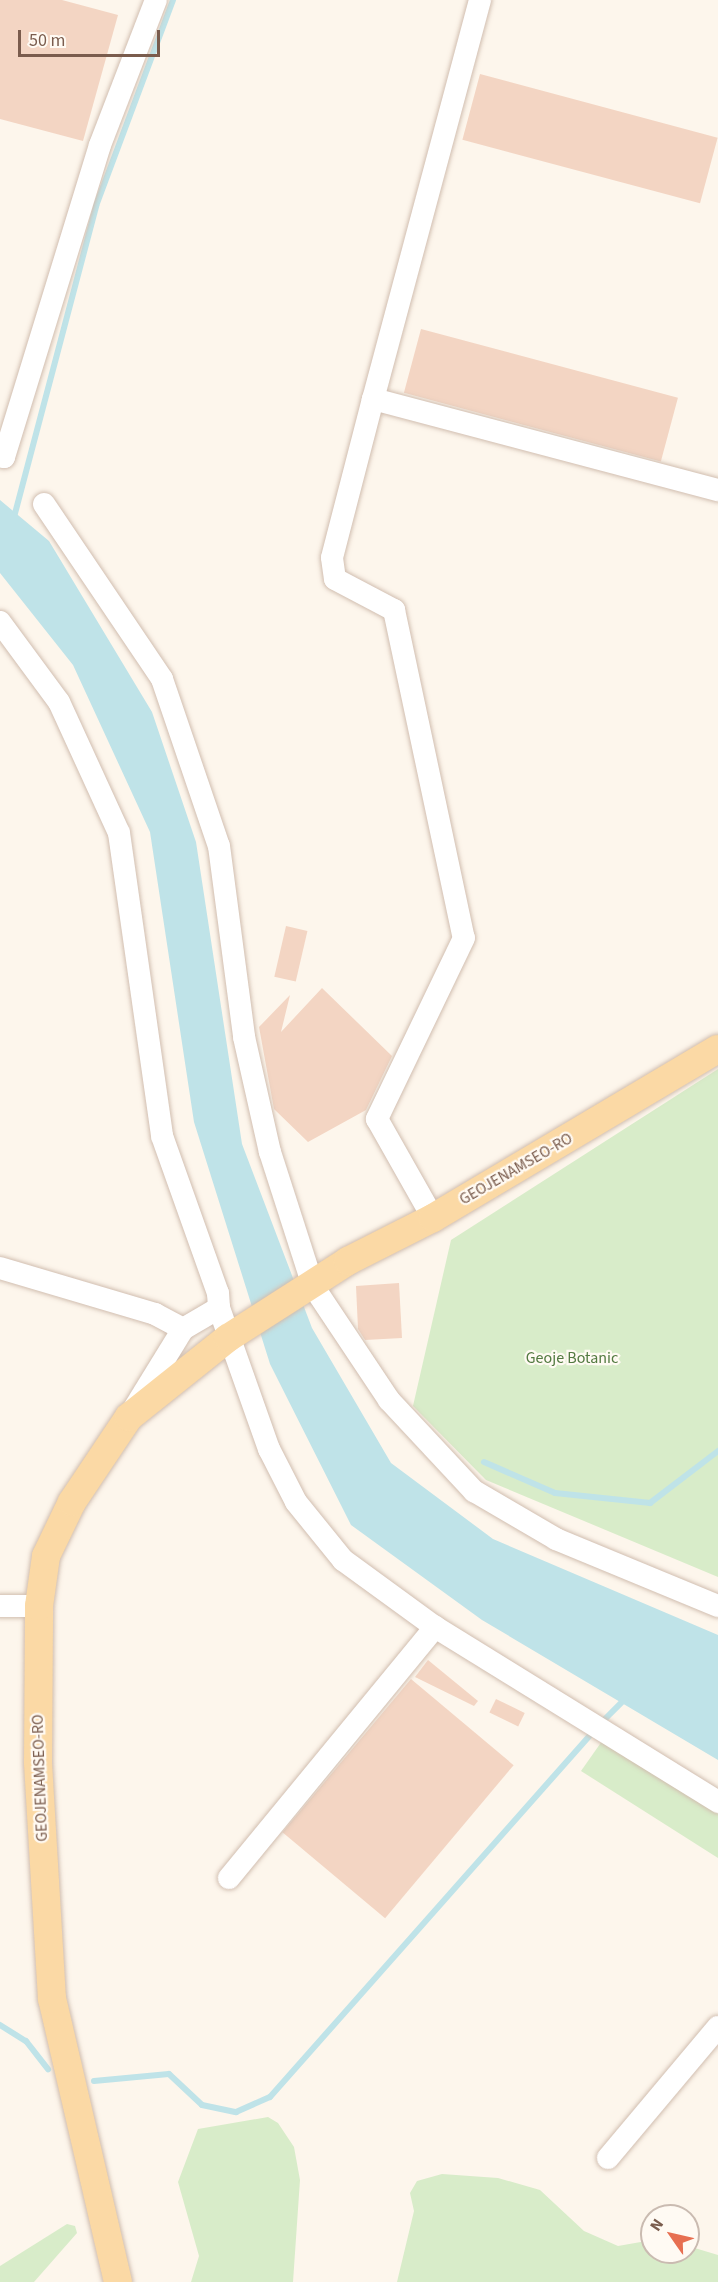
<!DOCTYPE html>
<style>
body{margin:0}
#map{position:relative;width:718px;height:2282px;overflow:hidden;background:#fdf6ec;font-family:"Source Sans 3",sans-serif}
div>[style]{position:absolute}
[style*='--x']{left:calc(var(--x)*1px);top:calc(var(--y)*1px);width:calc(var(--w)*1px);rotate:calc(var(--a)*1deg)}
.green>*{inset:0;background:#d8ecc9}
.water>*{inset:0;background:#bfe3e8}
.stream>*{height:6px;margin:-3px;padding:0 3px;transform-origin:3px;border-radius:3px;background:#bfe3e8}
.building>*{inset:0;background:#f3d5c3;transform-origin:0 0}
.roads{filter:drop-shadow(0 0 2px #d1beb0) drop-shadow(0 0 2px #d1beb0)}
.minor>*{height:22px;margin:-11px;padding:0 11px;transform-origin:11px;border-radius:11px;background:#fff}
.major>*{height:28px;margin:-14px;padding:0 14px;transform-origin:14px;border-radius:14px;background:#fbd9a5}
span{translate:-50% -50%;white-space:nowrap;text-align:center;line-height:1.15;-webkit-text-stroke:4.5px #fffaf3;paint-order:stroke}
.street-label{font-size:16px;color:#7a5c4d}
.park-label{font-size:16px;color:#537a41}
.north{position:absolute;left:640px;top:2204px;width:60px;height:60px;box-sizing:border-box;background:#fffaf3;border:2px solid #cabbb1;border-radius:50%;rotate:304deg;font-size:16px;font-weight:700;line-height:24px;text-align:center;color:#7a5c4d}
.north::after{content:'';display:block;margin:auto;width:21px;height:27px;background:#e76f51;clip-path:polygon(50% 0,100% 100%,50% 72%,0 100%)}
.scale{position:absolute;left:18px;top:30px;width:142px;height:27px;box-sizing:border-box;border:3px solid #7a5c4d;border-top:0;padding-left:8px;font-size:18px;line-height:21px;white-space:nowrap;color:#7a5c4d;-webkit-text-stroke:4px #fffaf3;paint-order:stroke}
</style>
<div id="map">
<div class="green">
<div style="clip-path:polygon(718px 1069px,718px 1577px,486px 1480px,413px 1406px,451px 1240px)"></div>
<div style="clip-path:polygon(607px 1734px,718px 1802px,718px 1858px,581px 1771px)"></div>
<div style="clip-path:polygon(268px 2117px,278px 2123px,294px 2147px,300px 2180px,293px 2282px,191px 2282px,199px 2256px,178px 2182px,198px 2129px)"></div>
<div style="clip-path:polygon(442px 2174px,498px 2178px,540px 2190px,584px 2231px,618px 2246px,652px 2240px,652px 2252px,688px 2252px,688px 2246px,718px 2255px,718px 2282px,397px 2282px,414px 2211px,410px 2193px,417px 2181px)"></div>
<div style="clip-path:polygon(67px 2224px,75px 2226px,77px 2233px,34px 2282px,0 2282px,0 2266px)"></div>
</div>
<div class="water">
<div style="clip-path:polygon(0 500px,49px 541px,152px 712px,196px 842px,242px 1144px,312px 1328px,391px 1463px,493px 1539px,718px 1635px,718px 1760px,482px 1620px,351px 1525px,270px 1364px,194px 1122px,150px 832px,73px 665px,0 573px)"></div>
</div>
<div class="stream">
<div style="--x:13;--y:521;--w:326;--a:-75.2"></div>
<div style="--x:96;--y:206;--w:220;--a:-69.5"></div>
<div style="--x:484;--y:1462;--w:77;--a:23.6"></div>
<div style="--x:555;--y:1493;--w:96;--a:6"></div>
<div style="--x:650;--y:1503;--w:86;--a:-37.4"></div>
<div style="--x:600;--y:1724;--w:38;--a:-45"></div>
<div style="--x:0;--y:2025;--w:31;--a:32"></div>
<div style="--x:26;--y:2041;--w:36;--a:52"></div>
<div style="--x:94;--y:2081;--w:75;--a:-5.3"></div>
<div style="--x:169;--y:2074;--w:45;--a:43.2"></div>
<div style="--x:202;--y:2105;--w:35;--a:12"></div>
<div style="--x:236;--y:2112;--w:37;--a:-24"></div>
<div style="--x:270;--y:2097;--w:487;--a:-48.5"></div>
</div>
<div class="building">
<div style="clip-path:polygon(0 0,62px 0,118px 15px,83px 141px,0 119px)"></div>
<div style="left:480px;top:74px;width:246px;height:68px;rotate:15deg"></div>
<div style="left:421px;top:329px;width:266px;height:66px;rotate:15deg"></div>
<div style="left:286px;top:926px;width:22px;height:52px;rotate:13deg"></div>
<div style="clip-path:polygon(322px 988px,392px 1056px,366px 1110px,308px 1142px,274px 1109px,259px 1027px,290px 995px,281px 1032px)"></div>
<div style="clip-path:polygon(399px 1283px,402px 1338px,365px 1340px,358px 1329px,356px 1286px)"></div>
<div style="clip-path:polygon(428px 1660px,478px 1701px,474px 1706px,415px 1677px)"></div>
<div style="left:411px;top:1679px;width:134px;height:200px;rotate:40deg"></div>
<div style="left:496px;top:1699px;width:32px;height:15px;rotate:26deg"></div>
</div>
<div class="roads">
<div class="minor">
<div style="--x:480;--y:0;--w:413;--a:105"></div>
<div style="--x:373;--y:399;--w:357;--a:14.8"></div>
<div style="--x:373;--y:399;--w:164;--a:104.5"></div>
<div style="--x:332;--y:558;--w:21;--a:82"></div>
<div style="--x:335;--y:579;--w:67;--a:27.7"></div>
<div style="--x:394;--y:610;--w:335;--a:78"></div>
<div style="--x:464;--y:938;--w:201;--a:115.7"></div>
<div style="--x:377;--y:1119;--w:114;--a:60.5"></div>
<div style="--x:0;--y:454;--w:5;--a:37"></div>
<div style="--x:4;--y:457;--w:326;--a:-72.9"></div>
<div style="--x:100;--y:145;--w:155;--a:-68.9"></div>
<div style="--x:44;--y:504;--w:211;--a:56"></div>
<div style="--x:162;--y:679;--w:176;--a:71.2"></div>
<div style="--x:219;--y:846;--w:193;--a:82.5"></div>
<div style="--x:244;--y:1037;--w:118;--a:77.3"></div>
<div style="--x:270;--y:1152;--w:141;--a:72.2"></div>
<div style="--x:313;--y:1286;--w:137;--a:56.3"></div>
<div style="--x:389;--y:1400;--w:125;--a:47"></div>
<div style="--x:474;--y:1491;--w:95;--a:30.3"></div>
<div style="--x:556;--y:1539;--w:175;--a:22.5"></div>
<div style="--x:0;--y:622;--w:99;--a:53.6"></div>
<div style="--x:59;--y:702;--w:144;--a:65.4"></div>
<div style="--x:119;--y:833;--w:306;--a:81.9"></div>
<div style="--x:162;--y:1136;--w:167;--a:70.4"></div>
<div style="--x:218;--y:1293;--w:15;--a:86"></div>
<div style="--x:0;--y:1268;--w:162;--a:16.5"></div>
<div style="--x:155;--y:1314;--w:32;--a:28"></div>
<div style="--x:183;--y:1329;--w:42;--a:-30.3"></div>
<div style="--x:219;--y:1308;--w:150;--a:70.5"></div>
<div style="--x:269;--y:1449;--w:59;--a:63"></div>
<div style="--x:296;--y:1502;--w:75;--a:51"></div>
<div style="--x:343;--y:1560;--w:114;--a:36.1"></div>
<div style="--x:435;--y:1627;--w:333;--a:31.7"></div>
<div style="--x:135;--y:1407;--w:92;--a:-58.4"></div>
<div style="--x:0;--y:1606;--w:39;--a:0"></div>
<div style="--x:229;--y:1878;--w:325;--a:-50.6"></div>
<div style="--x:608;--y:2158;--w:171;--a:-50"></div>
</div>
<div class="major">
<div style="--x:118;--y:2282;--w:291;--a:-103.1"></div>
<div style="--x:52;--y:1999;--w:237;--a:-93.4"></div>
<div style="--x:38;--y:1762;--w:156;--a:-89.6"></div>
<div style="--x:39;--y:1606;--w:50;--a:-82"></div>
<div style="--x:46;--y:1556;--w:60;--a:-64.3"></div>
<div style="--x:72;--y:1502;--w:102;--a:-56.2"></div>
<div style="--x:129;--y:1417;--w:127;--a:-38.6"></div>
<div style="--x:228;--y:1338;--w:143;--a:-32.7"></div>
<div style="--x:348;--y:1261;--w:95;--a:-26.8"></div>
<div style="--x:433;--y:1218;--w:331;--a:-30.7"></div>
</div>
</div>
<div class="street-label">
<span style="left:516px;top:1169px;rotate:-30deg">GEOJENAMSEO-RO</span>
<span style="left:40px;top:1778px;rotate:-92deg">GEOJENAMSEO-RO</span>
</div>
<div class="park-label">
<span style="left:572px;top:1358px">Geoje Botanic</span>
</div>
<div class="north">N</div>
<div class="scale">50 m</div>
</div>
